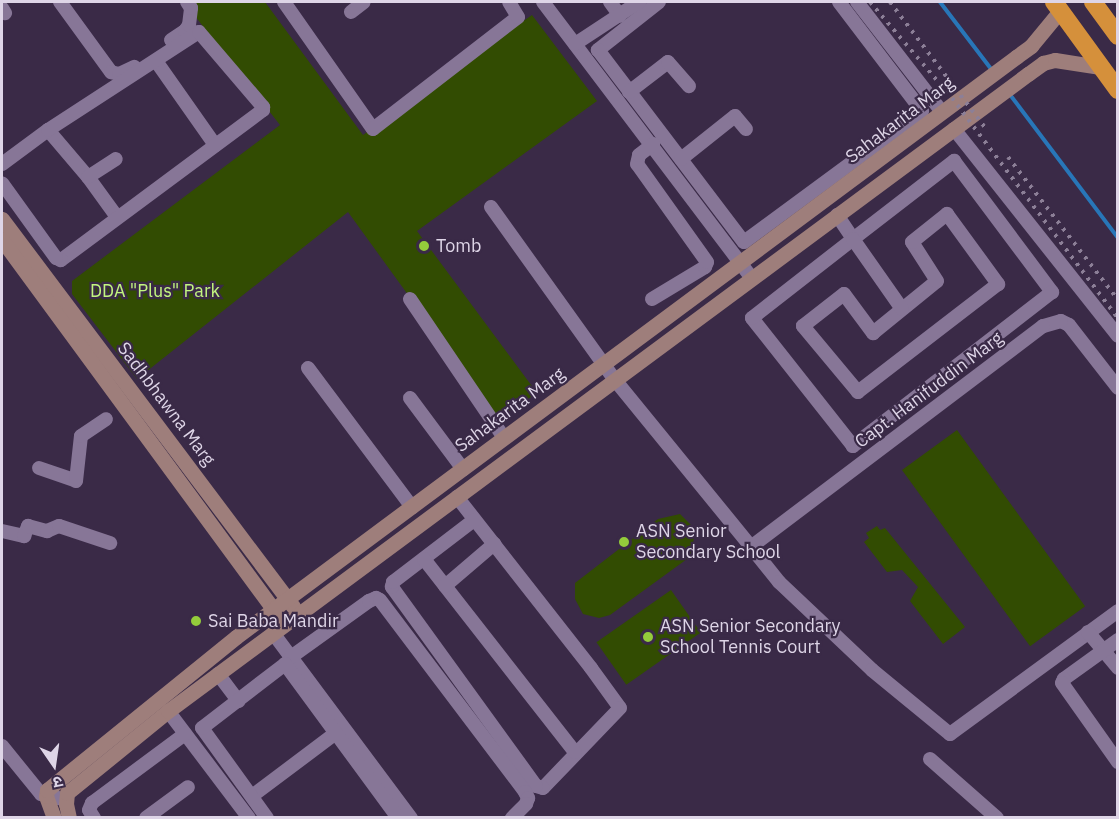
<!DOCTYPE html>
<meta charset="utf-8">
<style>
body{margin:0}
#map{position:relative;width:1119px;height:819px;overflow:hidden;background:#3a2a47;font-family:"IBM Plex Sans","Noto Sans Devanagari",sans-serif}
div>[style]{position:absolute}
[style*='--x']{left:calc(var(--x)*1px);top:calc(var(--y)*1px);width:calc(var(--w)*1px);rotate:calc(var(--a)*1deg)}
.green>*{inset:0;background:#324c02;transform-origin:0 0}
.stream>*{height:4px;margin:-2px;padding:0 2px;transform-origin:2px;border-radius:2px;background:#2876b8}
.street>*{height:14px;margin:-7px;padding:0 7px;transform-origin:7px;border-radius:7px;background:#877697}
.secondary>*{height:15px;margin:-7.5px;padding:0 7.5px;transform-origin:7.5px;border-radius:7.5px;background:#9e7e7b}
.highway>*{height:18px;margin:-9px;padding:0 9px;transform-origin:9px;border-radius:9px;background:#d5903b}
.rail>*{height:4px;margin-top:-2px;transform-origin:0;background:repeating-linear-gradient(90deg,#8c7f97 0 3px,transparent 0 9px)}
.dots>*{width:16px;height:16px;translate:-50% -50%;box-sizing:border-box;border:3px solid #3a2a47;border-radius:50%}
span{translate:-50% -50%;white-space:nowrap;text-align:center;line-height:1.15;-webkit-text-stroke:4.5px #3a2a47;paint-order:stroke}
.street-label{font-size:18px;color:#ded5e7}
.poi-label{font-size:18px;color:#ded5e7}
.left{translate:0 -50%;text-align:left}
.park-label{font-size:18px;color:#c2f57f}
.frame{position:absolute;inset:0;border:3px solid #ded5e7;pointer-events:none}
.north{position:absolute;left:24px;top:735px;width:60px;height:60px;-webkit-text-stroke:4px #3a2a47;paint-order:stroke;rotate:167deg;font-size:16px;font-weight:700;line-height:24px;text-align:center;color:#ded5e7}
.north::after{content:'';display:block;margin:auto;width:21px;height:27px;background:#ded5e7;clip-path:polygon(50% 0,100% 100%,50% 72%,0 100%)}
</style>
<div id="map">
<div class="green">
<div style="clip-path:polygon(184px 2px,265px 2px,363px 135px,532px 15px,597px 101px,417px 231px,537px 393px,498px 419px,348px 212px,137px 379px,72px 294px,72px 281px,280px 125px)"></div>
<div style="left:957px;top:430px;width:218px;height:68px;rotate:54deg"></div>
<div style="clip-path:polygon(680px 514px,694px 528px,693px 550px,687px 559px,610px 615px,599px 618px,583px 614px,575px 599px,575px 583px,658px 519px)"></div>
<div style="clip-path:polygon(877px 526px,880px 530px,885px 528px,965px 627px,943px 644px,910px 601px,918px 587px,902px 570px,887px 572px,864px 542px,869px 538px,866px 533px)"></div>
<div style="left:671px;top:590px;width:52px;height:91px;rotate:55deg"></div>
</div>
<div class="stream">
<div style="--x:940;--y:2;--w:84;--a:52.7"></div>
<div style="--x:1008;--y:92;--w:183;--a:53"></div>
</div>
<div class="street">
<div style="--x:60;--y:2;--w:87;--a:53.9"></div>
<div style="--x:111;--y:72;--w:8;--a:14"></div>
<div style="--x:119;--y:74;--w:17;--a:-25"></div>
<div style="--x:284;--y:2;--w:155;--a:55"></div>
<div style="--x:373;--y:129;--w:183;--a:-37.7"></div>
<div style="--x:518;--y:17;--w:17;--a:-121"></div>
<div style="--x:543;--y:2;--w:346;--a:52.9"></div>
<div style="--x:610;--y:2;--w:17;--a:54"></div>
<div style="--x:659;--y:2;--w:78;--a:141.8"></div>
<div style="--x:598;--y:50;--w:241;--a:52.8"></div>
<div style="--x:744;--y:242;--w:221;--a:-36.4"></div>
<div style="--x:922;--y:111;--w:137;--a:-127.3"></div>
<div style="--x:857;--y:2;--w:139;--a:52.3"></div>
<div style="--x:2;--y:8;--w:6;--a:59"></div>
<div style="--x:351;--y:12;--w:16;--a:-38"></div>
<div style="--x:171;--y:40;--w:17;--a:-33"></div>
<div style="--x:185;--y:31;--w:7;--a:-56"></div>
<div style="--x:189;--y:25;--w:17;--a:-83"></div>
<div style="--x:191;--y:8;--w:7;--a:-124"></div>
<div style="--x:575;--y:44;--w:77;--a:-33.3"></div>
<div style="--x:156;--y:61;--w:103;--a:54.9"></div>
<div style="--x:629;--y:92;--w:49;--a:-37.6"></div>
<div style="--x:668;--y:62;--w:32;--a:49"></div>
<div style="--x:954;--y:129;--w:264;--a:51.6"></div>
<div style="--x:48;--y:130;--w:62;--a:49.6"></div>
<div style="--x:88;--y:177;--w:49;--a:54.1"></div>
<div style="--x:681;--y:159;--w:69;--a:-38.5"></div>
<div style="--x:735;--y:116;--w:17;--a:50"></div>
<div style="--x:2;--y:164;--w:57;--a:-36.5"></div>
<div style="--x:48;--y:130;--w:180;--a:-33"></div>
<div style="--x:199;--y:32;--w:99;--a:49.5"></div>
<div style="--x:263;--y:107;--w:3;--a:90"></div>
<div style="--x:263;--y:110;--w:252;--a:143.4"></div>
<div style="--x:61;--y:260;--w:5;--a:-158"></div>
<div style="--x:56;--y:258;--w:92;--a:-125.8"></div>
<div style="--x:88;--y:177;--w:33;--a:-33"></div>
<div style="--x:491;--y:207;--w:213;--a:54.4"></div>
<div style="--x:615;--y:380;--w:215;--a:50.8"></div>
<div style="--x:947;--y:214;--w:87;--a:53.9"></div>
<div style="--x:998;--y:284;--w:177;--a:142.4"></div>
<div style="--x:858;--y:392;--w:86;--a:-129.8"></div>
<div style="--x:803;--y:326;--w:52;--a:-38"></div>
<div style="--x:844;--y:294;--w:49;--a:53.4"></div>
<div style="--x:873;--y:333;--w:82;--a:-39.1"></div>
<div style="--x:937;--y:281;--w:46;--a:-122.7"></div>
<div style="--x:912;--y:242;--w:45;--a:-38.7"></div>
<div style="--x:837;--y:215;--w:29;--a:56"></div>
<div style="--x:853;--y:239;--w:128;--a:-37.7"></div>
<div style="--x:954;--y:161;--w:164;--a:53.2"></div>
<div style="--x:1052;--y:292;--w:252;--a:142.3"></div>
<div style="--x:853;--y:446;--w:163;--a:-128.3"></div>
<div style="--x:752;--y:318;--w:128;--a:-38"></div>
<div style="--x:853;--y:239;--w:85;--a:55"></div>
<div style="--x:410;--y:299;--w:168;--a:55.9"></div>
<div style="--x:652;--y:299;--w:62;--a:-31.1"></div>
<div style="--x:705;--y:267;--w:5;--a:-68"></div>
<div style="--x:707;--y:262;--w:120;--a:-125.5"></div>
<div style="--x:637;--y:164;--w:9;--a:-77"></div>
<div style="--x:639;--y:155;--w:18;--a:-38"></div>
<div style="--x:308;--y:368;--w:174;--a:53.2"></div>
<div style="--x:1118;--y:388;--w:80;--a:-127.9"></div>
<div style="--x:1069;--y:325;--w:9;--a:-153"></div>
<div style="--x:1061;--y:321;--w:19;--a:164"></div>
<div style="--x:1043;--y:326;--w:366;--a:142.9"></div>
<div style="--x:751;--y:547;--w:45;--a:51.3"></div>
<div style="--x:779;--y:582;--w:128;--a:43.4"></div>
<div style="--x:872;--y:670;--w:101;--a:39.4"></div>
<div style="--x:950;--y:734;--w:208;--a:-36.2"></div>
<div style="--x:410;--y:398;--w:89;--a:53.3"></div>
<div style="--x:39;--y:468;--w:39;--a:19"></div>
<div style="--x:76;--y:481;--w:45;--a:-83.7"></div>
<div style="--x:81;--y:436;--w:30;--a:-34"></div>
<div style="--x:457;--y:497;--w:217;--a:51.9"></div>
<div style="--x:591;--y:668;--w:49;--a:54.1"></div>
<div style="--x:620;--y:708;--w:111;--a:133.9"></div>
<div style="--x:543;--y:788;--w:7;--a:-164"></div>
<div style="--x:536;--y:786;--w:246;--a:-125.9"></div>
<div style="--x:392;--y:587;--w:5;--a:-79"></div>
<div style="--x:393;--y:582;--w:102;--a:-37.4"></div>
<div style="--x:2;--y:531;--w:23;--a:13"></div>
<div style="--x:24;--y:536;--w:11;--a:-68"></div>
<div style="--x:28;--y:526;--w:20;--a:15"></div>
<div style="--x:47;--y:531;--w:13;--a:-23"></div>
<div style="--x:59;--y:526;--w:54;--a:18.4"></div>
<div style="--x:424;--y:559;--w:245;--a:52"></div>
<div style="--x:445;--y:586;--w:65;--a:-40.6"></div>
<div style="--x:1088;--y:632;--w:47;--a:50.2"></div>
<div style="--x:273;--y:633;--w:231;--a:53.3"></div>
<div style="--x:1118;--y:640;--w:67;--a:144.2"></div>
<div style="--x:1064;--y:679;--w:4;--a:117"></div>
<div style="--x:1062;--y:683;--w:97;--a:54.7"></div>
<div style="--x:291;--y:657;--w:96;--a:-35.7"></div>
<div style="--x:369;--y:601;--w:8;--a:-23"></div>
<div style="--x:376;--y:598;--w:4;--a:27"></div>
<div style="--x:380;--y:600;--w:241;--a:52.9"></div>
<div style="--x:525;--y:792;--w:7;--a:63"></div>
<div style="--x:528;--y:798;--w:6;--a:108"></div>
<div style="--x:526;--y:804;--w:20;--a:135"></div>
<div style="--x:218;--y:674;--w:34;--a:53"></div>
<div style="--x:168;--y:711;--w:134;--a:52.9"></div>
<div style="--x:2;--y:746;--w:62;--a:50.9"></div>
<div style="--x:41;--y:794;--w:26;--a:13"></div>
<div style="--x:930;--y:759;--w:89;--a:41.4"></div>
<div style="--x:252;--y:796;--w:105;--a:-36.9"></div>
<div style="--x:94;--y:818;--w:9;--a:-122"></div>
<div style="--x:89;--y:810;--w:8;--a:-67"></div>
<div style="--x:92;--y:803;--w:116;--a:-36.6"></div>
<div style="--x:146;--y:818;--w:52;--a:-36.4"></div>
<div style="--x:267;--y:818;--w:111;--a:-125.8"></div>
<div style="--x:202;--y:728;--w:105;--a:-37.6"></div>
<div style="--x:285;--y:664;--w:191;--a:53.7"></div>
</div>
<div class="secondary">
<div style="--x:2;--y:219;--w:485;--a:53.1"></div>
<div style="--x:2;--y:240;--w:468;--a:53.7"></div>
<div style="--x:54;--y:818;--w:23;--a:-110"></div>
<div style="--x:46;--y:796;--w:6;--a:-81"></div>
<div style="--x:47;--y:790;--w:243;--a:-39"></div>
<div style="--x:236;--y:637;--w:972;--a:-36.63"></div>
<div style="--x:1016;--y:57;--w:19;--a:-36"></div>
<div style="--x:1031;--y:46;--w:45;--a:-50.4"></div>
<div style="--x:69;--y:818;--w:14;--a:-102"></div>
<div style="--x:66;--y:804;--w:11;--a:-85"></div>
<div style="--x:67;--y:793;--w:130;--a:-39.1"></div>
<div style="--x:168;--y:711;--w:1070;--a:-36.53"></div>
<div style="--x:1028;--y:74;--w:19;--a:-36"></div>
<div style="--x:1043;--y:63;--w:12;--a:-14"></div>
<div style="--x:1055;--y:60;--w:46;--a:8.8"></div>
</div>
<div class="highway">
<div style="--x:1054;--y:2;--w:109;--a:54"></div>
<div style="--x:1093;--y:2;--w:42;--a:53.7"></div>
</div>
<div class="rail">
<div style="--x:870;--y:2;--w:126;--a:49.5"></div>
<div style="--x:952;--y:98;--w:276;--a:53"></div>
<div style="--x:890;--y:2;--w:159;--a:52.9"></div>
<div style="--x:1008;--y:157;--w:180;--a:52.4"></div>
</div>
<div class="dots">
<div style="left:424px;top:246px;background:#94cc3b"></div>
<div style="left:624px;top:542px;background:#94cc3b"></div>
<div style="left:196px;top:621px;background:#94cc3b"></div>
<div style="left:648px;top:637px;background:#94cc3b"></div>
</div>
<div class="street-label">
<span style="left:900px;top:120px;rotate:-37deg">Sahakarita Marg</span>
<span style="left:929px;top:390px;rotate:-37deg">Capt. Hanifuddin Marg</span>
<span style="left:166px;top:404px;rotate:53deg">Sadhbhawna Marg</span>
<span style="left:510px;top:410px;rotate:-36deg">Sahakarita Marg</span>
</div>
<div class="poi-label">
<span class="left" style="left:436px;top:246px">Tomb</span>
<span class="left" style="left:636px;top:542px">ASN Senior<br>Secondary School</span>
<span class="left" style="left:208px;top:621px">Sai Baba Mandir</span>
<span class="left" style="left:660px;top:637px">ASN Senior Secondary<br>School Tennis Court</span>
</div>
<div class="park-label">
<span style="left:155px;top:291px">DDA "Plus" Park</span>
</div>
<div class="frame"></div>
<div class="north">उ</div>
</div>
